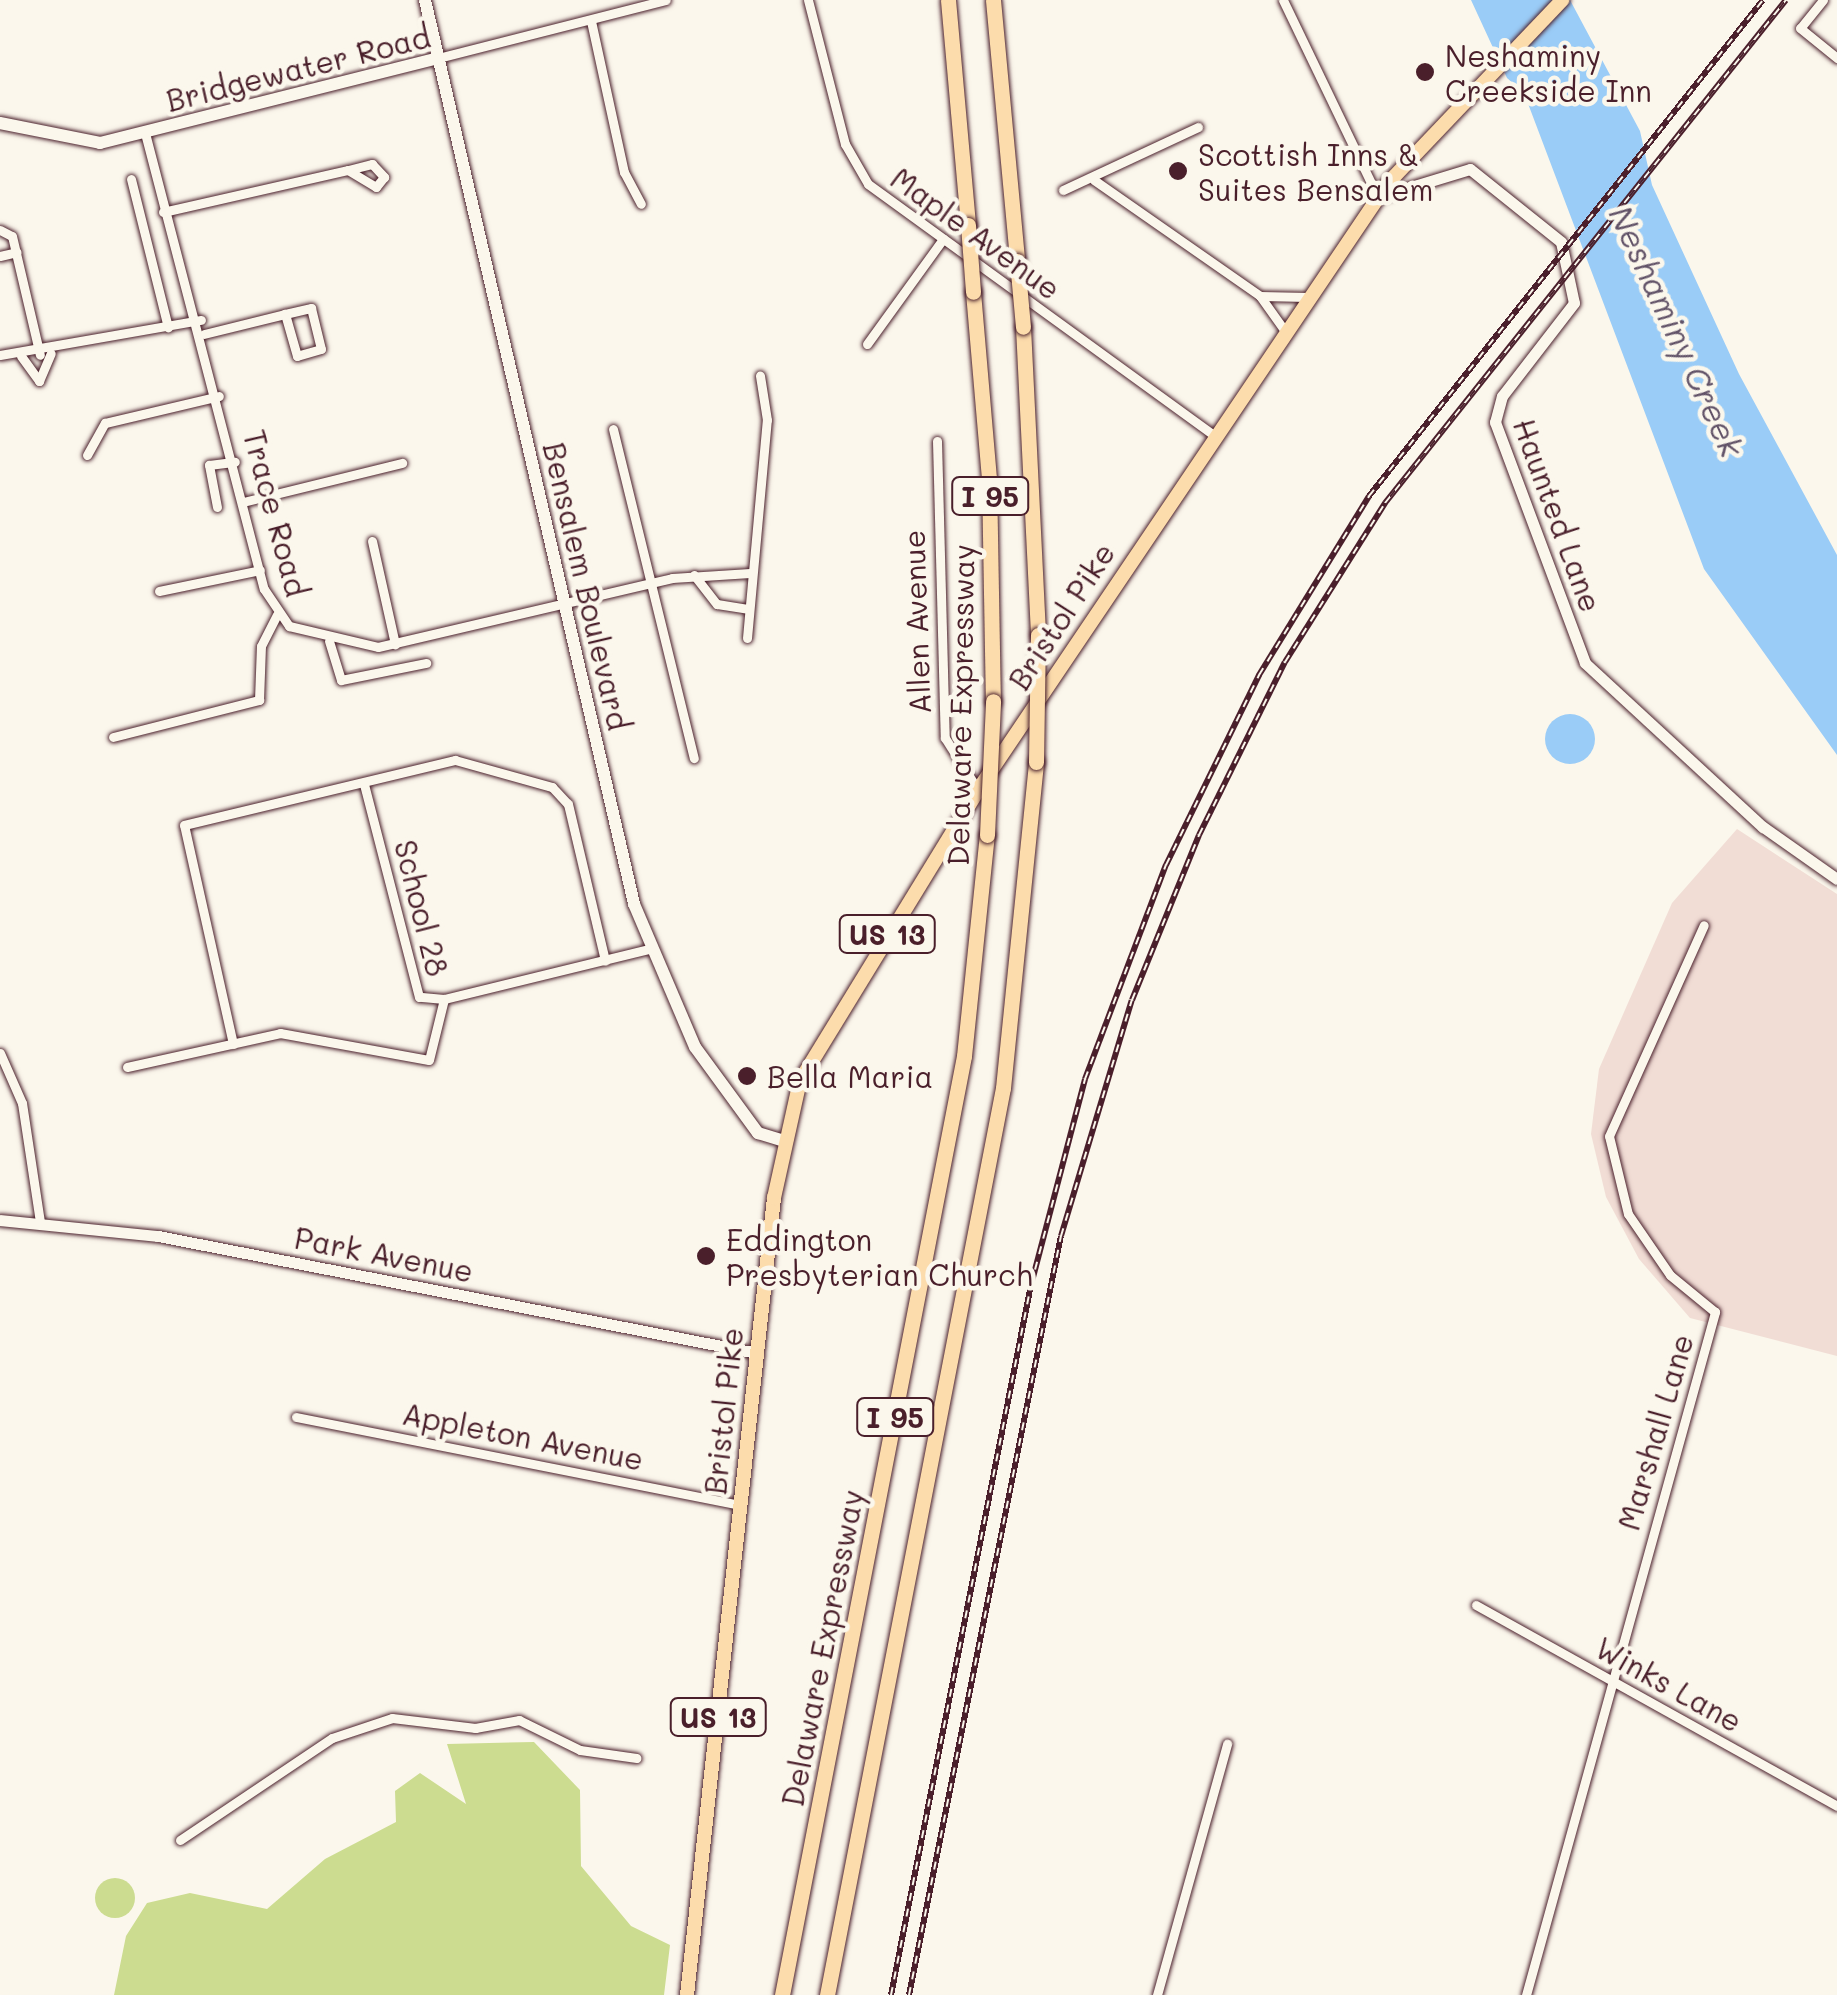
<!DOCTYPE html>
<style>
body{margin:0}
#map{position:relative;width:1837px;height:1995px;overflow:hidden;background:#fbf7ec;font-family:Mali,sans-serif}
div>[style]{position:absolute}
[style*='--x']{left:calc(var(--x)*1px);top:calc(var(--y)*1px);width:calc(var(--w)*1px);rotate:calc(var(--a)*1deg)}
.built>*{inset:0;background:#f1ddd5}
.green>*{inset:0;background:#ccdc90}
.round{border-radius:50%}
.water>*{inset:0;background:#9accf7}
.roads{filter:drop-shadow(0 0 2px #4a1f2b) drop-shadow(0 0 2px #4a1f2b)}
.minor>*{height:9px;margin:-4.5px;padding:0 4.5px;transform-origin:4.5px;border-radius:4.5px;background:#fbf7ec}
.tertiary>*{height:11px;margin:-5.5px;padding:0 5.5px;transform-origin:5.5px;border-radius:5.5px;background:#fbf7ec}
.secondary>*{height:12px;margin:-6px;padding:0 6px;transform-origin:6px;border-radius:6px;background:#fbf7ec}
.primary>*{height:14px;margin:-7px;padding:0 7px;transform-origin:7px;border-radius:7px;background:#fcdcac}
.motorway>*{height:15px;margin:-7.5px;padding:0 7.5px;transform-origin:7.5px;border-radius:7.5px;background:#fcdcac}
.rail>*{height:6px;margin-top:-3px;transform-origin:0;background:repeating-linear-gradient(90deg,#fbf7ec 0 8px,#4a1f2b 0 16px);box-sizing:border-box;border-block:2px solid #4a1f2b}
.bridges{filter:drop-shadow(0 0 2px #4a1f2b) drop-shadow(0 0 2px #4a1f2b)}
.motorway-bridge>*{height:15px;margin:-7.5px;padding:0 7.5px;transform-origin:7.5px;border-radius:7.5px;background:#fcdcac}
.dots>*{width:28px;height:28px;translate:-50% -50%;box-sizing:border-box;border:5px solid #fbf7ec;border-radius:50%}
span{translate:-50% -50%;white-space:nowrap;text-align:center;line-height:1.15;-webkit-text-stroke:9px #fbf7ec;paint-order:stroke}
.shield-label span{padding:2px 8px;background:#fbf7ec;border:2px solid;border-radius:8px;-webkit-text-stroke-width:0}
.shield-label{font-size:28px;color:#4a1f2b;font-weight:700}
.poi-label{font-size:30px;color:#4a1f2b}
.left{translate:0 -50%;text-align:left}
.street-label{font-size:30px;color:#4a1f2b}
.water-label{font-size:32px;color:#625368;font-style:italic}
</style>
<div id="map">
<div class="built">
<div style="clip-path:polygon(1737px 829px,1837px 894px,1837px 1356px,1690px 1318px,1639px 1259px,1606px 1197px,1591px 1134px,1599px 1069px,1672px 903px)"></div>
</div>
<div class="green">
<div style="clip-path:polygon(534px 1742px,580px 1790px,581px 1866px,631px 1926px,670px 1945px,664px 1995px,114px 1995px,126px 1936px,147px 1903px,190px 1893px,267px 1909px,325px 1859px,396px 1822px,395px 1791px,420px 1773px,466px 1804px,447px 1744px)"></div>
<div class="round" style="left:95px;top:1878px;width:40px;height:40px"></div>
</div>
<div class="water">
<div style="clip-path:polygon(1471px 0,1570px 0,1640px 131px,1652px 185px,1739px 374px,1837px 555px,1837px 755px,1704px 569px,1524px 93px,1507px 78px)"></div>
<div class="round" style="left:1545px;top:714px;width:50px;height:50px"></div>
</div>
<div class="roads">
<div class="minor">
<div style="--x:808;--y:0;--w:149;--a:75.6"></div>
<div style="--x:845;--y:144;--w:46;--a:60.1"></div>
<div style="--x:868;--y:184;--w:427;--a:36"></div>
<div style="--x:1283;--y:0;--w:219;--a:64.3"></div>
<div style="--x:1823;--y:0;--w:36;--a:129"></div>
<div style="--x:1800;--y:28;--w:48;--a:39"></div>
<div style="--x:591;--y:21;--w:155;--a:77.7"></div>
<div style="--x:624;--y:172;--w:36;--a:62"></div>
<div style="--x:438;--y:58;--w:235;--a:-14.3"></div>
<div style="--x:145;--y:133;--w:471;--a:75.4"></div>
<div style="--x:264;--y:589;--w:45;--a:56"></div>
<div style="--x:289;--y:626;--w:91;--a:13.3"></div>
<div style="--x:378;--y:647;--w:302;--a:-13.2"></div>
<div style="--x:672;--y:578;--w:78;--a:-3.7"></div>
<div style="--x:372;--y:164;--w:18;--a:47"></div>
<div style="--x:384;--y:177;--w:13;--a:129"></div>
<div style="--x:376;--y:187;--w:33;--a:-149"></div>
<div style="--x:348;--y:170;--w:25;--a:-14"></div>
<div style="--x:131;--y:179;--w:153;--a:76"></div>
<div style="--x:1094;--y:180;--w:203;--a:34.9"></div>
<div style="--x:1260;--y:296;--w:43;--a:54.5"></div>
<div style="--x:1063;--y:190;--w:149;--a:-25"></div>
<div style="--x:163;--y:212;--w:190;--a:-12.8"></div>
<div style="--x:0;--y:230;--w:13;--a:27"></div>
<div style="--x:12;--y:236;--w:122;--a:76.8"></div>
<div style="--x:0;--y:256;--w:17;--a:-13"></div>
<div style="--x:1260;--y:296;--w:48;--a:1.2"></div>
<div style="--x:204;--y:334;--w:83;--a:-13.9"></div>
<div style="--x:285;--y:314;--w:27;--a:-13"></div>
<div style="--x:311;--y:308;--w:42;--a:76.3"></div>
<div style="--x:321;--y:349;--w:25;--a:164"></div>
<div style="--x:297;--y:356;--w:44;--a:-105.9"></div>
<div style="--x:867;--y:344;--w:130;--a:-54.1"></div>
<div style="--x:0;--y:355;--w:204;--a:-9.9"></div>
<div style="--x:21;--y:356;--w:31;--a:54"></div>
<div style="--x:39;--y:381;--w:30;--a:-67"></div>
<div style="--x:613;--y:429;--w:339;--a:76.2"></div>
<div style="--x:937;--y:441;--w:297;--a:88.5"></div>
<div style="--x:945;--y:738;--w:62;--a:57.6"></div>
<div style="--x:87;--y:455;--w:37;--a:-61"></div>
<div style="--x:105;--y:423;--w:117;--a:-13.3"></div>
<div style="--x:243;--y:502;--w:164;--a:-13.8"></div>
<div style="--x:217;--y:507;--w:43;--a:-100.8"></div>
<div style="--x:209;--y:465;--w:26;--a:-7"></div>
<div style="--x:372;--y:541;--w:106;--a:77.4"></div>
<div style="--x:694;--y:575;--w:37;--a:52"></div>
<div style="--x:717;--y:604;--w:31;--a:9"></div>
<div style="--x:159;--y:591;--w:103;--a:-11.7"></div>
<div style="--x:747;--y:638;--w:219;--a:-84.8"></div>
<div style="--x:767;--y:420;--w:45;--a:-99"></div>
<div style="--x:329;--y:641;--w:41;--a:72.9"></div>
<div style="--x:341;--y:680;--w:87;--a:-11.3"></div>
<div style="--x:113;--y:737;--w:151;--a:-14.2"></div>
<div style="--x:259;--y:700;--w:54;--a:-87.9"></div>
<div style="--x:261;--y:646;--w:35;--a:-63"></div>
<div style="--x:444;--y:999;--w:211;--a:-13.7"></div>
<div style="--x:233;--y:1044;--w:224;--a:-102.6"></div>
<div style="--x:184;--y:825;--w:279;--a:-13.5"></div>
<div style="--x:455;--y:760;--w:101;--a:15.6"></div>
<div style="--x:552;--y:787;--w:23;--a:47"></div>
<div style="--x:568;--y:804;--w:161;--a:76.7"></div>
<div style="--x:0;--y:1053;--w:55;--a:66.3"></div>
<div style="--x:22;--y:1103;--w:120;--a:81.4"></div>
<div style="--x:127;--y:1067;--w:157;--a:-12.5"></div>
<div style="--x:280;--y:1033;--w:151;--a:10.3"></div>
<div style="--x:429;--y:1060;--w:63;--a:-76.2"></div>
<div style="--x:444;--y:999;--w:25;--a:-175"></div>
<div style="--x:419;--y:997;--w:219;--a:-104.5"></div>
<div style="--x:296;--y:1417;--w:454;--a:11.2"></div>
<div style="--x:1476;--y:1605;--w:413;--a:29.1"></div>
<div style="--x:180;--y:1840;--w:183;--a:-33.9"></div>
<div style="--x:332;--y:1738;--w:63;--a:-18.4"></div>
<div style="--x:392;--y:1718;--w:84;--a:6.9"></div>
<div style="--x:475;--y:1728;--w:45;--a:-10.3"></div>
<div style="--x:519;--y:1720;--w:68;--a:26.2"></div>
<div style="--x:580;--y:1750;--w:57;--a:8.1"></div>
<div style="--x:1157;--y:1995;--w:261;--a:-74.4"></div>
<div style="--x:1526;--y:1995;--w:709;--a:-74.53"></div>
<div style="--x:1715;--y:1312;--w:58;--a:-140.6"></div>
<div style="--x:1670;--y:1275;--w:74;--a:-124.5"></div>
<div style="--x:1628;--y:1214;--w:80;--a:-103.7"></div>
<div style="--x:1609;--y:1136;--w:231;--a:-65.8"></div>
</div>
<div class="tertiary">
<div style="--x:1378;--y:197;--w:96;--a:-16.9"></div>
<div style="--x:1470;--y:169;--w:117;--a:38.7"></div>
<div style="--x:1561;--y:242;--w:62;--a:78"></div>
<div style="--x:1574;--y:303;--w:118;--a:127.7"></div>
<div style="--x:1502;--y:396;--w:27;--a:105"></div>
<div style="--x:1495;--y:422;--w:257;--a:69.5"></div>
<div style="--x:1585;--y:663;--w:242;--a:42.7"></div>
<div style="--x:1763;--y:827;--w:90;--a:35.1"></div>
<div style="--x:0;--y:1220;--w:159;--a:5.8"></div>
<div style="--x:158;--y:1236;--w:610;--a:11.05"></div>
</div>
<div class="secondary">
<div style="--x:425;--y:0;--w:928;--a:76.98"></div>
<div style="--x:634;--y:904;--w:155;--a:66.9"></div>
<div style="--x:695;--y:1047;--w:107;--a:53.8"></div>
<div style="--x:758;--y:1133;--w:24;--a:17"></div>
<div style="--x:0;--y:123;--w:102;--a:11.3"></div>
<div style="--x:100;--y:143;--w:349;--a:-14.1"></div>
</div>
<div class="primary">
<div style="--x:687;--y:1995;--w:802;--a:-83.77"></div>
<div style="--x:774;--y:1198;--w:120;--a:-77.5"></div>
<div style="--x:800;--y:1081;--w:341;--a:-58.5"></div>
<div style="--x:978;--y:790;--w:732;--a:-55.96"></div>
<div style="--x:1388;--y:183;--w:253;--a:-46.4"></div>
</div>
<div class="motorway">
<div style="--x:948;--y:0;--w:226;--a:84.9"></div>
<div style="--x:993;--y:0;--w:262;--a:84.7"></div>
<div style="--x:973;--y:292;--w:187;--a:85.1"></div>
<div style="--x:989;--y:478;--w:223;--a:89"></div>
<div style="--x:1023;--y:327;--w:308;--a:87.2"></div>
<div style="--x:782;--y:1995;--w:956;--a:-79.03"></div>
<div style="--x:964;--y:1056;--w:222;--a:-84.1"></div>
<div style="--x:827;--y:1995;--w:924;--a:-79.02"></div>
<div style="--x:1003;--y:1088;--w:328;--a:-84.2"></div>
</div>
</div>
<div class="rail">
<div style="--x:891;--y:1995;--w:724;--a:-78.85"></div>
<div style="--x:1031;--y:1285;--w:213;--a:-75.3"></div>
<div style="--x:1085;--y:1079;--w:229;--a:-69.3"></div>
<div style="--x:1166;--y:865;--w:212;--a:-63.9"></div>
<div style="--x:1259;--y:675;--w:210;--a:-58.4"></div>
<div style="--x:1369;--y:496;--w:633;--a:-51.54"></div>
<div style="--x:909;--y:1995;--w:774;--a:-78.68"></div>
<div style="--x:1061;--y:1236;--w:246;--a:-73.3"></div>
<div style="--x:1132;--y:1000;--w:178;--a:-67.9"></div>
<div style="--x:1199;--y:835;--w:193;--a:-63.6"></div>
<div style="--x:1285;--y:662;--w:188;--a:-57.8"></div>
<div style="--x:1385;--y:503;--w:643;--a:-51.44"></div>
</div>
<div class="bridges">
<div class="motorway-bridge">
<div style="--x:968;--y:225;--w:67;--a:85.7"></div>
<div style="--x:1017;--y:261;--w:66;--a:84.8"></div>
<div style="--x:1036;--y:762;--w:127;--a:-89.1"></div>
<div style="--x:987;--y:835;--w:134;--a:-87.4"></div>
</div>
</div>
<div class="dots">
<div style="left:1425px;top:72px;background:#4a1f2b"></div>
<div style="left:1178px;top:171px;background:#4a1f2b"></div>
<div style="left:747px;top:1076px;background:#4a1f2b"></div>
<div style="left:706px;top:1256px;background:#4a1f2b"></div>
</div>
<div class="shield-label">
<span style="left:990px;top:496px">I 95</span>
<span style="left:887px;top:934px">US 13</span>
<span style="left:895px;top:1417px">I 95</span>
<span style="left:718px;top:1717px">US 13</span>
</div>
<div class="poi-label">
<span class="left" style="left:1445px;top:72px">Neshaminy<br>Creekside Inn</span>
<span class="left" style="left:1198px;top:171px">Scottish Inns &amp;<br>Suites Bensalem</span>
<span class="left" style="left:767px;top:1076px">Bella Maria</span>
<span class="left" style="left:726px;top:1256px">Eddington<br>Presbyterian Church</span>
</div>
<div class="street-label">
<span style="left:298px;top:68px;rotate:-14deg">Bridgewater Road</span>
<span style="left:976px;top:233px;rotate:36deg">Maple Avenue</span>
<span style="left:276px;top:513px;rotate:75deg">Trace Road</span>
<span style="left:1558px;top:515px;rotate:70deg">Haunted Lane</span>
<span style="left:587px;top:586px;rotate:77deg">Bensalem Boulevard</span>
<span style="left:1061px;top:616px;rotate:-57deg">Bristol Pike</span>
<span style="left:916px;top:622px;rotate:-92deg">Allen Avenue</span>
<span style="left:960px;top:705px;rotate:-89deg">Delaware Expressway</span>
<span style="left:422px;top:908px;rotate:76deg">School 28</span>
<span style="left:384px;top:1254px;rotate:11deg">Park Avenue</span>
<span style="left:723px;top:1411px;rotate:-84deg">Bristol Pike</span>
<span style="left:1655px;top:1432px;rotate:-74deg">Marshall Lane</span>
<span style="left:523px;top:1436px;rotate:11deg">Appleton Avenue</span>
<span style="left:822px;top:1648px;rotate:-79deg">Delaware Expressway</span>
<span style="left:1669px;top:1684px;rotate:29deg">Winks Lane</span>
</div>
<div class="water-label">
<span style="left:1677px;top:331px;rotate:65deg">Neshaminy Creek</span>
</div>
</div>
